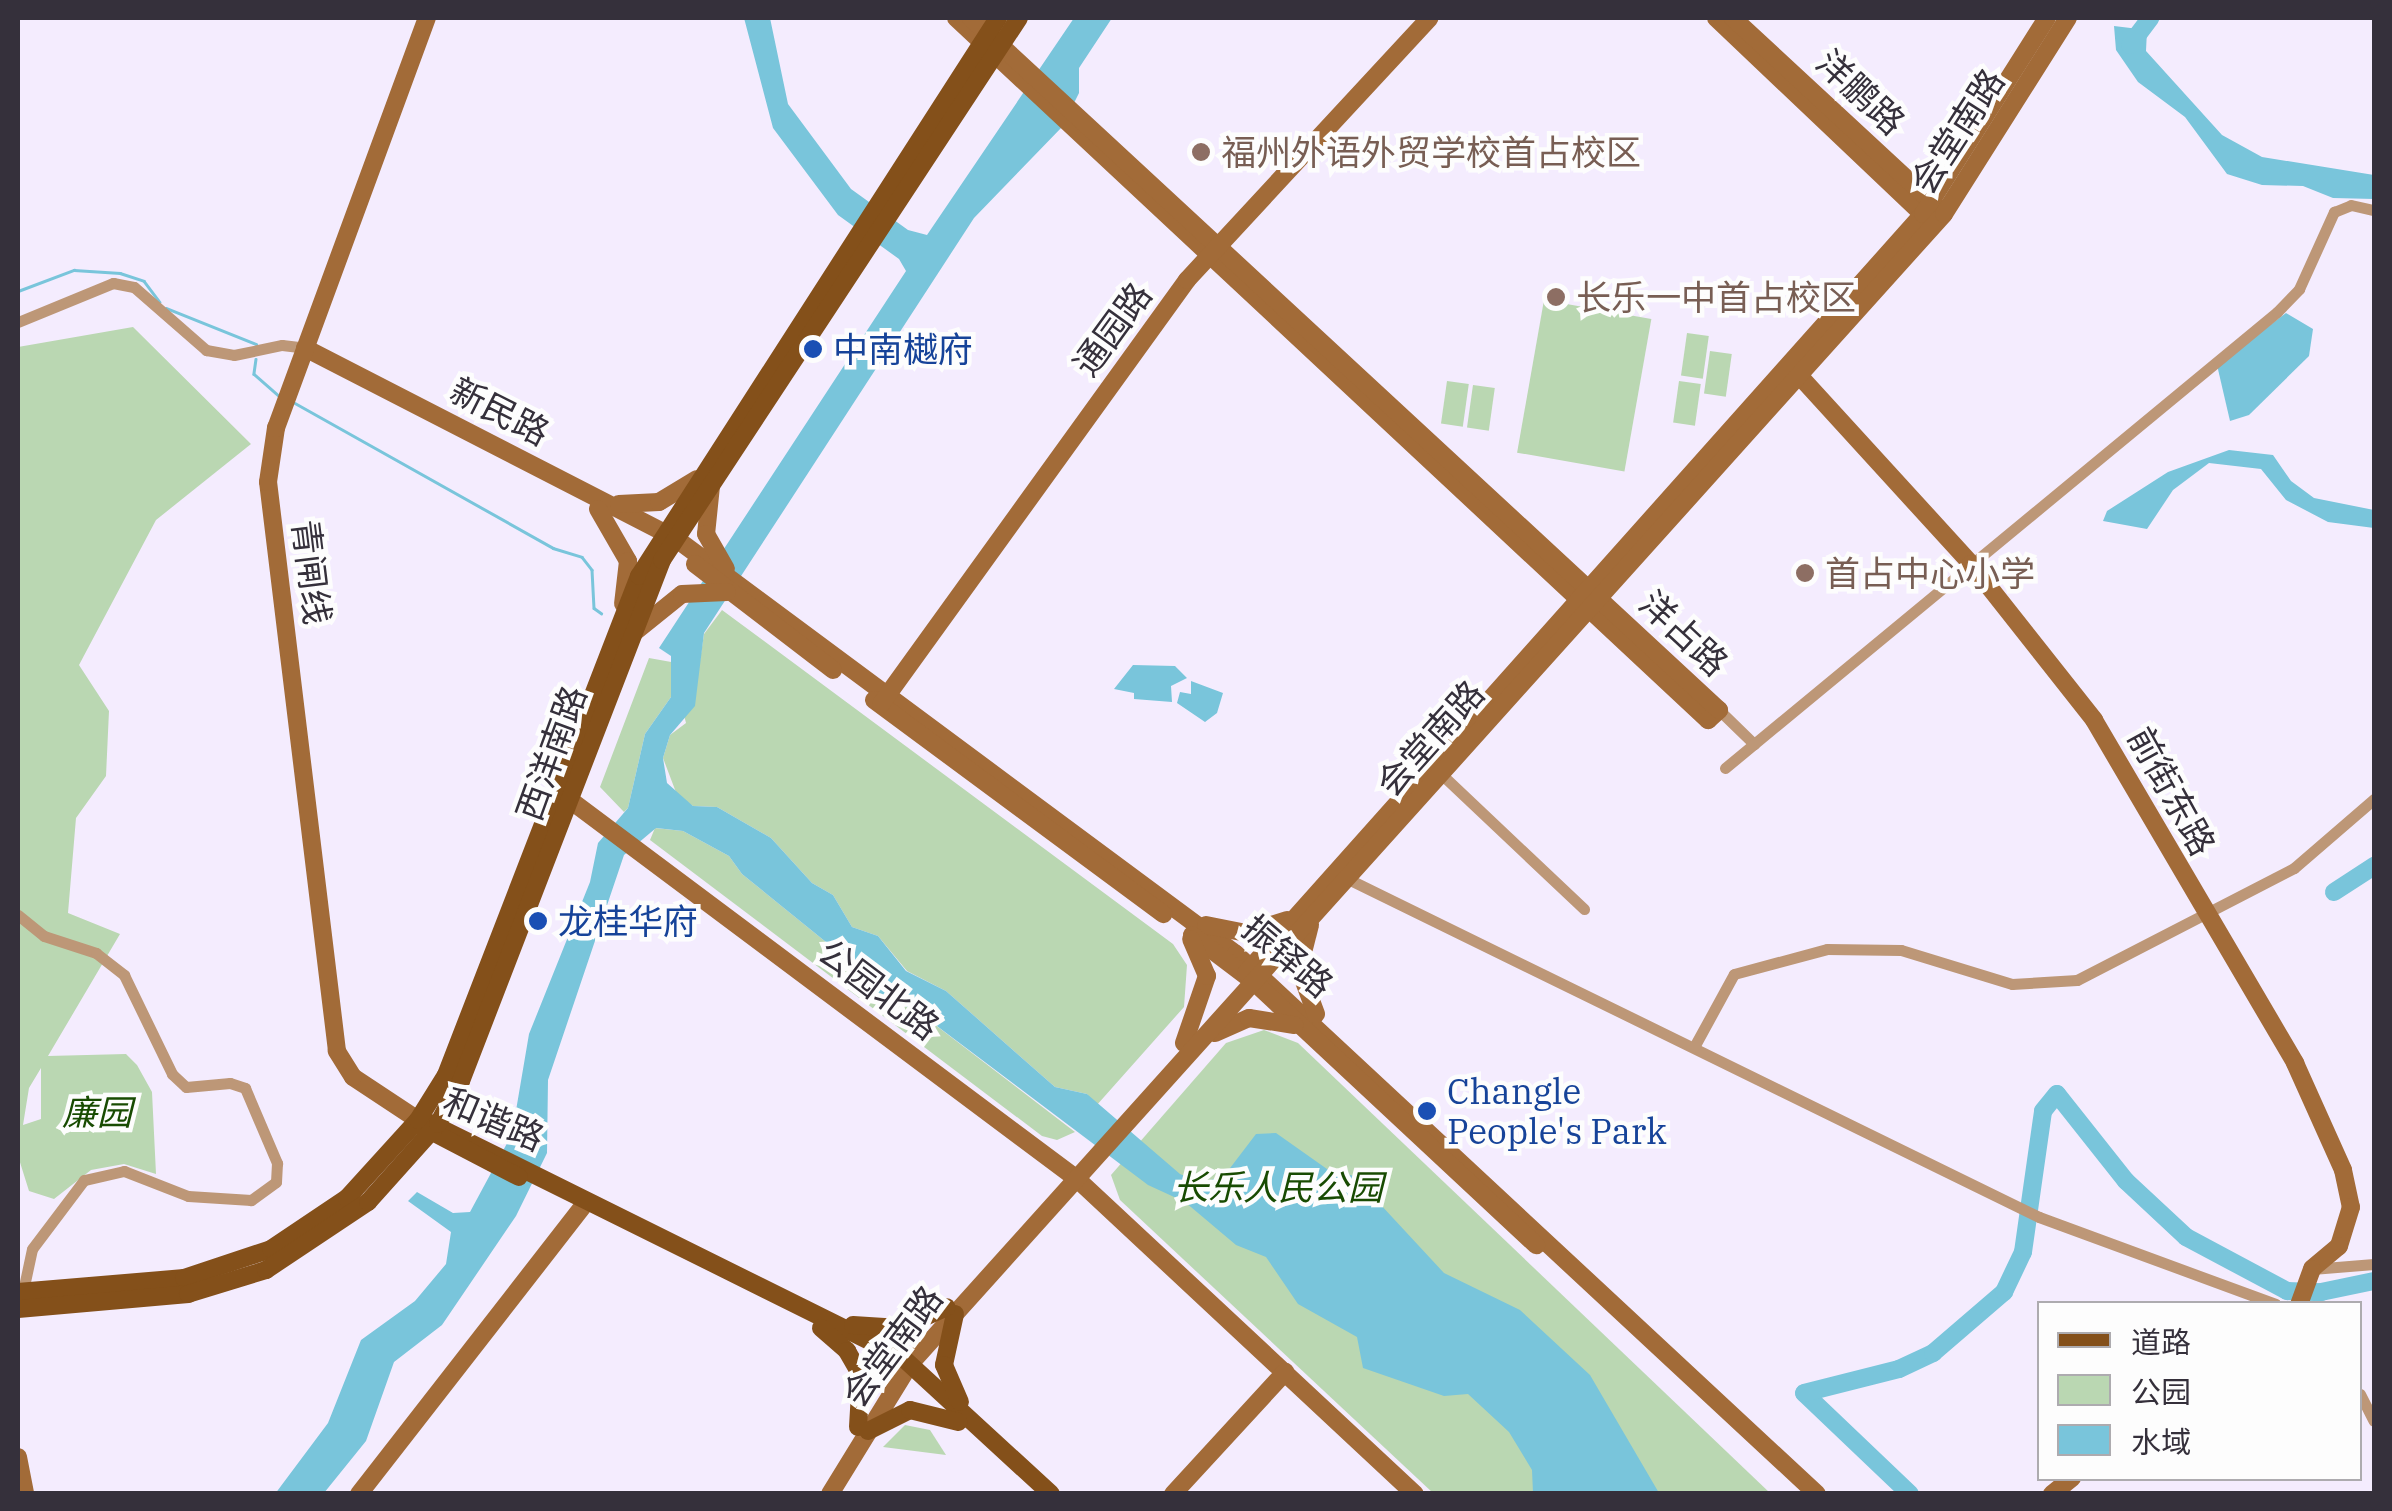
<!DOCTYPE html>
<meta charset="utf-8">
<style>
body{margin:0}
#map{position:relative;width:2392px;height:1511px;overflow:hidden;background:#f4ecfe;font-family:"IBM Plex Serif","Noto Sans SC",serif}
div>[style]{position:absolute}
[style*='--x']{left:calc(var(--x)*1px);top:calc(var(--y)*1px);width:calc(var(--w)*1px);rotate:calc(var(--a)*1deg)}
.green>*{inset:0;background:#bad7b2;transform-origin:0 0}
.water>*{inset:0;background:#79c5db}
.stream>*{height:2.5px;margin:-1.25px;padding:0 1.25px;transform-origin:1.25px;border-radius:1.25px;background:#79c5db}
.river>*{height:18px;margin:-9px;padding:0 9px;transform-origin:9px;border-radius:9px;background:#79c5db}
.street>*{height:11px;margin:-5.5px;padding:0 5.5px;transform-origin:5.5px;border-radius:5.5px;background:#bd9777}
.secondary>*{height:18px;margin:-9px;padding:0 9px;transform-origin:9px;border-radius:9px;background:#a26b38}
.primary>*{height:18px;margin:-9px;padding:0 9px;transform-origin:9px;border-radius:9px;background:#84501a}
.dots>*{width:28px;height:28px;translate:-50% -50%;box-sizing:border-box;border:5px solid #fdfdfd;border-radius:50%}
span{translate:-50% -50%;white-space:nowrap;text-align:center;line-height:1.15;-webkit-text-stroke:9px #fdfdfd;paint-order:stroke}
.street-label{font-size:35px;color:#35303b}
.education-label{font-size:35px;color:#785e54}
.left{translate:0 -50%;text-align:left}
.transit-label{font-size:35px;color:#164399}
.park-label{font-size:35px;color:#184b02;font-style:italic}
.frame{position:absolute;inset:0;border:20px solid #35303b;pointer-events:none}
.legend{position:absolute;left:2037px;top:1301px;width:325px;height:180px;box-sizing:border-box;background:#fdfdfd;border:2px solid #adabaf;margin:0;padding:12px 18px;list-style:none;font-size:30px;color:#35303b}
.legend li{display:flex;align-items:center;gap:20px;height:50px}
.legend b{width:50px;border:2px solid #adabaf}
</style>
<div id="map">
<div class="green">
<div style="left:1544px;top:300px;width:109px;height:155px;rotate:10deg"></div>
<div style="clip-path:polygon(evenodd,133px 327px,251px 444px,156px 520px,79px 665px,109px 711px,106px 776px,76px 818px,68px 913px,120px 934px,48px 1056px,126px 1054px,137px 1065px,152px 1092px,156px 1174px,124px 1164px,91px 1170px,54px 1199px,29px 1191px,18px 1156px,18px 347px,133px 327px,41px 1068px,41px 1119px,23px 1125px,29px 1088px,41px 1068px)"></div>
<div style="left:1687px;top:333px;width:22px;height:43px;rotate:8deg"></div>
<div style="left:1710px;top:351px;width:22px;height:43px;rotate:8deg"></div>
<div style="left:1447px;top:381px;width:22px;height:43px;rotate:8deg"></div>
<div style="left:1679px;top:381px;width:22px;height:42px;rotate:8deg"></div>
<div style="left:1473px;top:385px;width:22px;height:43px;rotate:8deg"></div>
<div style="clip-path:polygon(722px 610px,1173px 944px,1187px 965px,1184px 1007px,1096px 1106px,1087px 1094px,1055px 1087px,946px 991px,907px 971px,878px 936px,852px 927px,833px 895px,812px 883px,771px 838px,717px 807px,693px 806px,677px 795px,663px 758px,670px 735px,686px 723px,674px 676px,671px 697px,645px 734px,628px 808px,624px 812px,600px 787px,649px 658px,699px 667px,704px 634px)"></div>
<div style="clip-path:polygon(655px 828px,683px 831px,729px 856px,742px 874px,842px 955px,862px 984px,921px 1014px,1075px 1132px,1057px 1140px,1042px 1136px,650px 840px)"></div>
<div style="clip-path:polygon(1264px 1030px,1298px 1043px,1770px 1493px,1433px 1493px,1120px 1200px,1111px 1175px,1226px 1043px)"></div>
<div style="clip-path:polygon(905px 1425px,930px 1430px,946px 1455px,883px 1447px)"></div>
</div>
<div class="water">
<div style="clip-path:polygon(744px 18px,770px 18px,788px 104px,851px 189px,908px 230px,927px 235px,1074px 18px,1112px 18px,1079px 68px,1079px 93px,1062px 127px,974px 218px,704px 633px,695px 706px,670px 735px,663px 758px,667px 783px,693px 806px,717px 807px,771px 838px,812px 883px,833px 895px,852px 927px,878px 936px,906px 971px,946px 991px,1055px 1087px,1087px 1094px,1180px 1174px,1201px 1183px,1224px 1176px,1256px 1134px,1276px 1133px,1327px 1169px,1354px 1176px,1444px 1273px,1520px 1310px,1590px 1375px,1659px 1493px,1533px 1493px,1532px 1470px,1509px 1432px,1468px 1394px,1444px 1396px,1363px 1368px,1357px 1337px,1298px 1304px,1266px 1257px,1236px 1245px,1185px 1202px,1148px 1185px,921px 1014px,862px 984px,842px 955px,742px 874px,729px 856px,683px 831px,656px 828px,624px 855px,548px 1080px,547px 1153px,516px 1216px,442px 1325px,394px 1362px,366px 1441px,324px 1493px,275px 1494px,328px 1423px,361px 1340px,415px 1301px,446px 1264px,451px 1232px,408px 1201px,417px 1192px,453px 1213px,470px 1212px,512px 1134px,529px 1034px,590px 882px,598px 843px,628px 808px,645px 734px,671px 697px,671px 656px,659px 648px,906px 271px,899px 259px,838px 215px,773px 128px)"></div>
<div style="clip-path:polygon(2114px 26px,2147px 30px,2146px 51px,2222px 135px,2262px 157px,2374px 175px,2374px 199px,2333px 198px,2303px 186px,2262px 185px,2227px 174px,2185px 117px,2138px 82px,2116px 50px)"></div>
<div style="clip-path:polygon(2286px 313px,2313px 329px,2309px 356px,2249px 415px,2230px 421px,2217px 365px)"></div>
<div style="clip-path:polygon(2229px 450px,2273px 455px,2291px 481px,2314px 498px,2374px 510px,2374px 528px,2328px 522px,2286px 500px,2261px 469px,2209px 463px,2173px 490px,2147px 529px,2103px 521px,2107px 511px,2168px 472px)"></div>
<div style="clip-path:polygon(1133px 665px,1175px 666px,1187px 678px,1171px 686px,1172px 702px,1134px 699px,1134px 693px,1114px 689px)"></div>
<div style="clip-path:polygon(1191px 681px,1223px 693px,1217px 713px,1205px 722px,1177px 703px,1180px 692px,1191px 694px)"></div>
</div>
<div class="stream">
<div style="--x:18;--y:291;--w:60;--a:-20.6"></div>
<div style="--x:74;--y:270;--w:46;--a:3.7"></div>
<div style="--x:120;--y:273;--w:25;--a:18"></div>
<div style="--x:144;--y:281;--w:26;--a:53"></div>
<div style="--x:166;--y:308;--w:97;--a:21.8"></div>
<div style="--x:256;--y:359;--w:15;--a:98"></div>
<div style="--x:254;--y:374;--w:32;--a:41"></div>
<div style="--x:295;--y:403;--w:296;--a:29.3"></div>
<div style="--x:553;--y:548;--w:30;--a:17"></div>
<div style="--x:582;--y:557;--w:16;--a:52"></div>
<div style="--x:592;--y:570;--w:38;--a:87"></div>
<div style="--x:594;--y:608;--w:9;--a:36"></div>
</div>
<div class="river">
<div style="--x:2130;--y:45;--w:34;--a:-53"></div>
<div style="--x:2334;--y:892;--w:48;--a:-33"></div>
<div style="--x:1910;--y:1494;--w:146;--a:-136.4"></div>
<div style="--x:1804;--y:1393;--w:98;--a:-14.2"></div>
<div style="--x:1899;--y:1369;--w:38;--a:-25"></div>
<div style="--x:1933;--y:1353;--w:94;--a:-40.7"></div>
<div style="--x:2004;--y:1292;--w:44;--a:-64.6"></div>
<div style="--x:2023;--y:1252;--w:142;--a:-81.9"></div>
<div style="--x:2043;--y:1111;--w:22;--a:-51"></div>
<div style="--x:2057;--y:1094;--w:111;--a:51.6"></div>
<div style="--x:2126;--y:1181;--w:82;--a:43"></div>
<div style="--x:2186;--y:1237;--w:115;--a:28.1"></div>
<div style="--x:2287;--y:1291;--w:34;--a:2"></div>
<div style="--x:2321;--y:1292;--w:54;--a:-11.7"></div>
</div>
<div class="street">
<div style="--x:18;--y:322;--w:103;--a:-22.3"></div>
<div style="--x:113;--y:283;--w:21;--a:11"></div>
<div style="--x:134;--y:287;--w:96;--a:41.2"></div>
<div style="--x:206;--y:350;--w:28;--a:10"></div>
<div style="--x:234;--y:355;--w:49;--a:-11.8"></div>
<div style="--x:282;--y:345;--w:23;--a:7"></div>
<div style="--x:1719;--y:710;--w:49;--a:44.2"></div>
<div style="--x:1725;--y:768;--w:716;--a:-39.56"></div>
<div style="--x:2277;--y:312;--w:32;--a:-46"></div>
<div style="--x:2299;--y:289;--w:85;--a:-65.6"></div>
<div style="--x:2334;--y:212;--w:18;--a:-22"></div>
<div style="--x:2351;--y:205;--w:22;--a:13"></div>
<div style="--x:1438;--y:771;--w:201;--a:43.4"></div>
<div style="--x:1342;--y:876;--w:776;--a:26.07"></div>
<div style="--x:2039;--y:1217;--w:252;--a:20.2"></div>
<div style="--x:18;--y:915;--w:33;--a:39"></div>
<div style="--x:44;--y:936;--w:55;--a:18.1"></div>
<div style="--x:96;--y:953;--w:36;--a:38"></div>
<div style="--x:124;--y:975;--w:110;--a:64.1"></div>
<div style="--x:172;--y:1074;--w:19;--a:43"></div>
<div style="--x:186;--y:1087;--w:44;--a:-5.2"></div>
<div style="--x:230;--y:1083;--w:16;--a:18"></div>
<div style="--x:245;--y:1088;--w:82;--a:66.9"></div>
<div style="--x:277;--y:1163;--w:19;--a:93"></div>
<div style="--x:276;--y:1182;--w:31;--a:144"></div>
<div style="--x:251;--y:1200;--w:63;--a:-176.4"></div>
<div style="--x:188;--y:1196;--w:69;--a:-158.7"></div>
<div style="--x:124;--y:1171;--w:41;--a:167.3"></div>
<div style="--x:84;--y:1180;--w:86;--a:127"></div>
<div style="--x:32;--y:1249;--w:43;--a:102.1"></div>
<div style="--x:1694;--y:1047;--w:83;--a:-61.3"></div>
<div style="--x:1734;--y:974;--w:96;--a:-15"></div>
<div style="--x:1827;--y:949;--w:74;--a:0.8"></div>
<div style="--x:1901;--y:950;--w:116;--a:17"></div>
<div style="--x:2012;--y:984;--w:65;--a:-3.5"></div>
<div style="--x:2077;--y:980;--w:244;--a:-27.3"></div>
<div style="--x:2294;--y:868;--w:106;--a:-40.8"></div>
<div style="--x:2312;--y:1269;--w:62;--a:-4.6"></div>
<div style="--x:2360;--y:1394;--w:30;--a:63"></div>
</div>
<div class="secondary">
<div style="--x:956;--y:18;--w:1029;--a:43.03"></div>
<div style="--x:1708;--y:720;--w:15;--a:-42"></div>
<div style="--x:1719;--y:710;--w:1019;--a:-137.23"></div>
<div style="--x:1716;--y:18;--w:294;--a:43.5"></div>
<div style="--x:1733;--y:18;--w:282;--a:42.8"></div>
<div style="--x:305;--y:348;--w:416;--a:27.2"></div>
<div style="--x:675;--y:538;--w:698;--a:36.56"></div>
<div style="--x:1236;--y:954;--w:793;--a:42.91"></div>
<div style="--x:1795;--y:371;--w:261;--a:47.6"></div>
<div style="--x:1971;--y:564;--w:199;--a:51.7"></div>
<div style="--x:2094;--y:720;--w:398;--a:59.6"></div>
<div style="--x:2295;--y:1063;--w:117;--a:65.8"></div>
<div style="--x:2343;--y:1170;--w:38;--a:78"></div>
<div style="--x:2351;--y:1207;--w:41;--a:107.1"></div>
<div style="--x:2339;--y:1246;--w:35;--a:140"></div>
<div style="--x:2312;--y:1269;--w:37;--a:110"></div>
<div style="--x:711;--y:486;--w:48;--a:95.9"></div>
<div style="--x:706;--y:534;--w:40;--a:60.3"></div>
<div style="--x:619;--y:504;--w:40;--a:-2.9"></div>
<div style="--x:659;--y:502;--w:44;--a:-31.2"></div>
<div style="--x:598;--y:509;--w:60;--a:60"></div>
<div style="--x:628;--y:561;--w:43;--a:96.6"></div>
<div style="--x:695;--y:564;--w:174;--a:37.5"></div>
<div style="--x:631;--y:635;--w:65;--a:-38.8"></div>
<div style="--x:682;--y:594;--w:45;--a:-2.5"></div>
<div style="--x:874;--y:700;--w:360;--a:36.5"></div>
<div style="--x:881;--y:704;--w:523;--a:-54.18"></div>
<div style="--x:1187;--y:280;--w:357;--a:-47.2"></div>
<div style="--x:570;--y:800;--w:633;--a:36.78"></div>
<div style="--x:1077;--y:1179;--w:462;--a:43"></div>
<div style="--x:1206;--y:925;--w:41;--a:11.3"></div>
<div style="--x:1246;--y:933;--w:43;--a:-17.6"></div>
<div style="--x:1310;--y:925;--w:44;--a:104.3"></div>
<div style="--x:1299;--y:968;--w:49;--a:69.7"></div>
<div style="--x:1192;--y:935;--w:78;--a:37.2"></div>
<div style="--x:1254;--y:982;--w:386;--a:43"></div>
<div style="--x:1246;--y:973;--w:1017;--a:-48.27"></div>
<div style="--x:1923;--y:214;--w:232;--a:-57.7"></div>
<div style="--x:1215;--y:1033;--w:37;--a:-24"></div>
<div style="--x:1249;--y:1018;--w:46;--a:8.8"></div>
<div style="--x:1184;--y:1043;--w:71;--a:-71.1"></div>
<div style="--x:1207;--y:976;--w:40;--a:-113.4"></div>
<div style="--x:418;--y:1120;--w:78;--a:-146.5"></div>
<div style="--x:353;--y:1077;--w:31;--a:-122"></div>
<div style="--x:337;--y:1051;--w:573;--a:-96.91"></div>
<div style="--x:268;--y:482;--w:55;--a:-81.6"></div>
<div style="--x:276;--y:428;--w:437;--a:-69.8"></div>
<div style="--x:18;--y:1457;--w:38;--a:79"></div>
<div style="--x:359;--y:1494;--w:363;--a:-52.1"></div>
<div style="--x:830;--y:1494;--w:153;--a:-58.4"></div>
<div style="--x:910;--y:1364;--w:1546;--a:-48.04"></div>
<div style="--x:1944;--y:214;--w:232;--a:-57.7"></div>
<div style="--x:1173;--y:1494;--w:166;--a:-47.4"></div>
<div style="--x:2052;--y:1494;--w:26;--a:-39"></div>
</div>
<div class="primary">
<div style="--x:430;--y:1123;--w:527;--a:26.37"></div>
<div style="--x:902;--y:1357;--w:202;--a:42.6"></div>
<div style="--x:423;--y:1127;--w:108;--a:27.5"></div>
<div style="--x:18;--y:1292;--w:167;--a:-4.8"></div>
<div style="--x:184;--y:1278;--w:92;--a:-18.4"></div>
<div style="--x:271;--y:1249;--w:92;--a:-33.9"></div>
<div style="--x:347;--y:1198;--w:105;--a:-47.7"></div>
<div style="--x:418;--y:1120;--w:53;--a:-58.1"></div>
<div style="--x:446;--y:1075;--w:535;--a:-68.85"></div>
<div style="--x:639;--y:576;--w:664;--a:-57.24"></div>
<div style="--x:18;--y:1309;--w:171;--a:-5"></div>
<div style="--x:188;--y:1294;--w:82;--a:-17.1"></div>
<div style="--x:266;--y:1270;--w:123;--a:-33.7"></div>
<div style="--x:368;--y:1202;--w:105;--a:-48.1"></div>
<div style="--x:438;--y:1124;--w:49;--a:-61.9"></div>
<div style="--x:461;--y:1081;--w:558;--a:-68.9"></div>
<div style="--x:662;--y:560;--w:649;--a:-56.63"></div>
<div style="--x:955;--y:1314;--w:52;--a:102.2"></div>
<div style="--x:944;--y:1365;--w:40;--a:66.6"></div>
<div style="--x:853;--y:1325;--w:47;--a:3.7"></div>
<div style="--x:900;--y:1328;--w:51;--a:-24.1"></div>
<div style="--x:821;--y:1328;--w:35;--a:41"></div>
<div style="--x:847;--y:1351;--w:28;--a:60"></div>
<div style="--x:861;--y:1375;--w:52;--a:93.3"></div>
<div style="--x:868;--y:1431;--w:47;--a:-26.6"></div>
<div style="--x:910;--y:1410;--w:50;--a:13.8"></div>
</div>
<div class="dots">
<div style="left:1201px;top:152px;background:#8d6e63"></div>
<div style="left:1556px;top:297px;background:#8d6e63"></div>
<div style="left:813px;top:349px;background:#1a4fb4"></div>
<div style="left:1805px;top:573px;background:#8d6e63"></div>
<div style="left:538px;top:921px;background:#1a4fb4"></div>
<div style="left:1427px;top:1111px;background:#1a4fb4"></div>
</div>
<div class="street-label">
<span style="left:1861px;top:92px;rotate:43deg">洋鹏路</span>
<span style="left:1957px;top:131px;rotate:-57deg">会堂南路</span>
<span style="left:1112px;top:329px;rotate:-54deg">通园路</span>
<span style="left:500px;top:411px;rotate:27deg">新民路</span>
<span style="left:312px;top:572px;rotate:83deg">青闸线</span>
<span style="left:1684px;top:633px;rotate:43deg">洋占路</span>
<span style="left:1430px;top:738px;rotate:-48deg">会堂南路</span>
<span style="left:551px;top:753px;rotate:-70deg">西洋南路</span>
<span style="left:2172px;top:791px;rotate:61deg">前街东路</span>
<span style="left:1288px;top:956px;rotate:40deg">振铎路</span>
<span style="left:879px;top:989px;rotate:37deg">公园北路</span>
<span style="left:494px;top:1119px;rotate:23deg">和谐路</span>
<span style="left:892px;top:1346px;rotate:-53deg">会堂南路</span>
</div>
<div class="education-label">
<span class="left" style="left:1221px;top:152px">福州外语外贸学校首占校区</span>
<span class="left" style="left:1576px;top:297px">长乐一中首占校区</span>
<span class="left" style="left:1825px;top:573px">首占中心小学</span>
</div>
<div class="transit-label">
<span class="left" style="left:833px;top:349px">中南樾府</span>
<span class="left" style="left:558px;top:921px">龙桂华府</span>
<span class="left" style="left:1447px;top:1111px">Changle<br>People's Park</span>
</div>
<div class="park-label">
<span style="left:97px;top:1112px">廉园</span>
<span style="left:1278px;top:1187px">长乐人民公园</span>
</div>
<div class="frame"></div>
<ul class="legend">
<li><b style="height:12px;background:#84501a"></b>道路</li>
<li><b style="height:28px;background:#bad7b2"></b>公园</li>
<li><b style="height:28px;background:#79c5db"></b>水域</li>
</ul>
</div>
